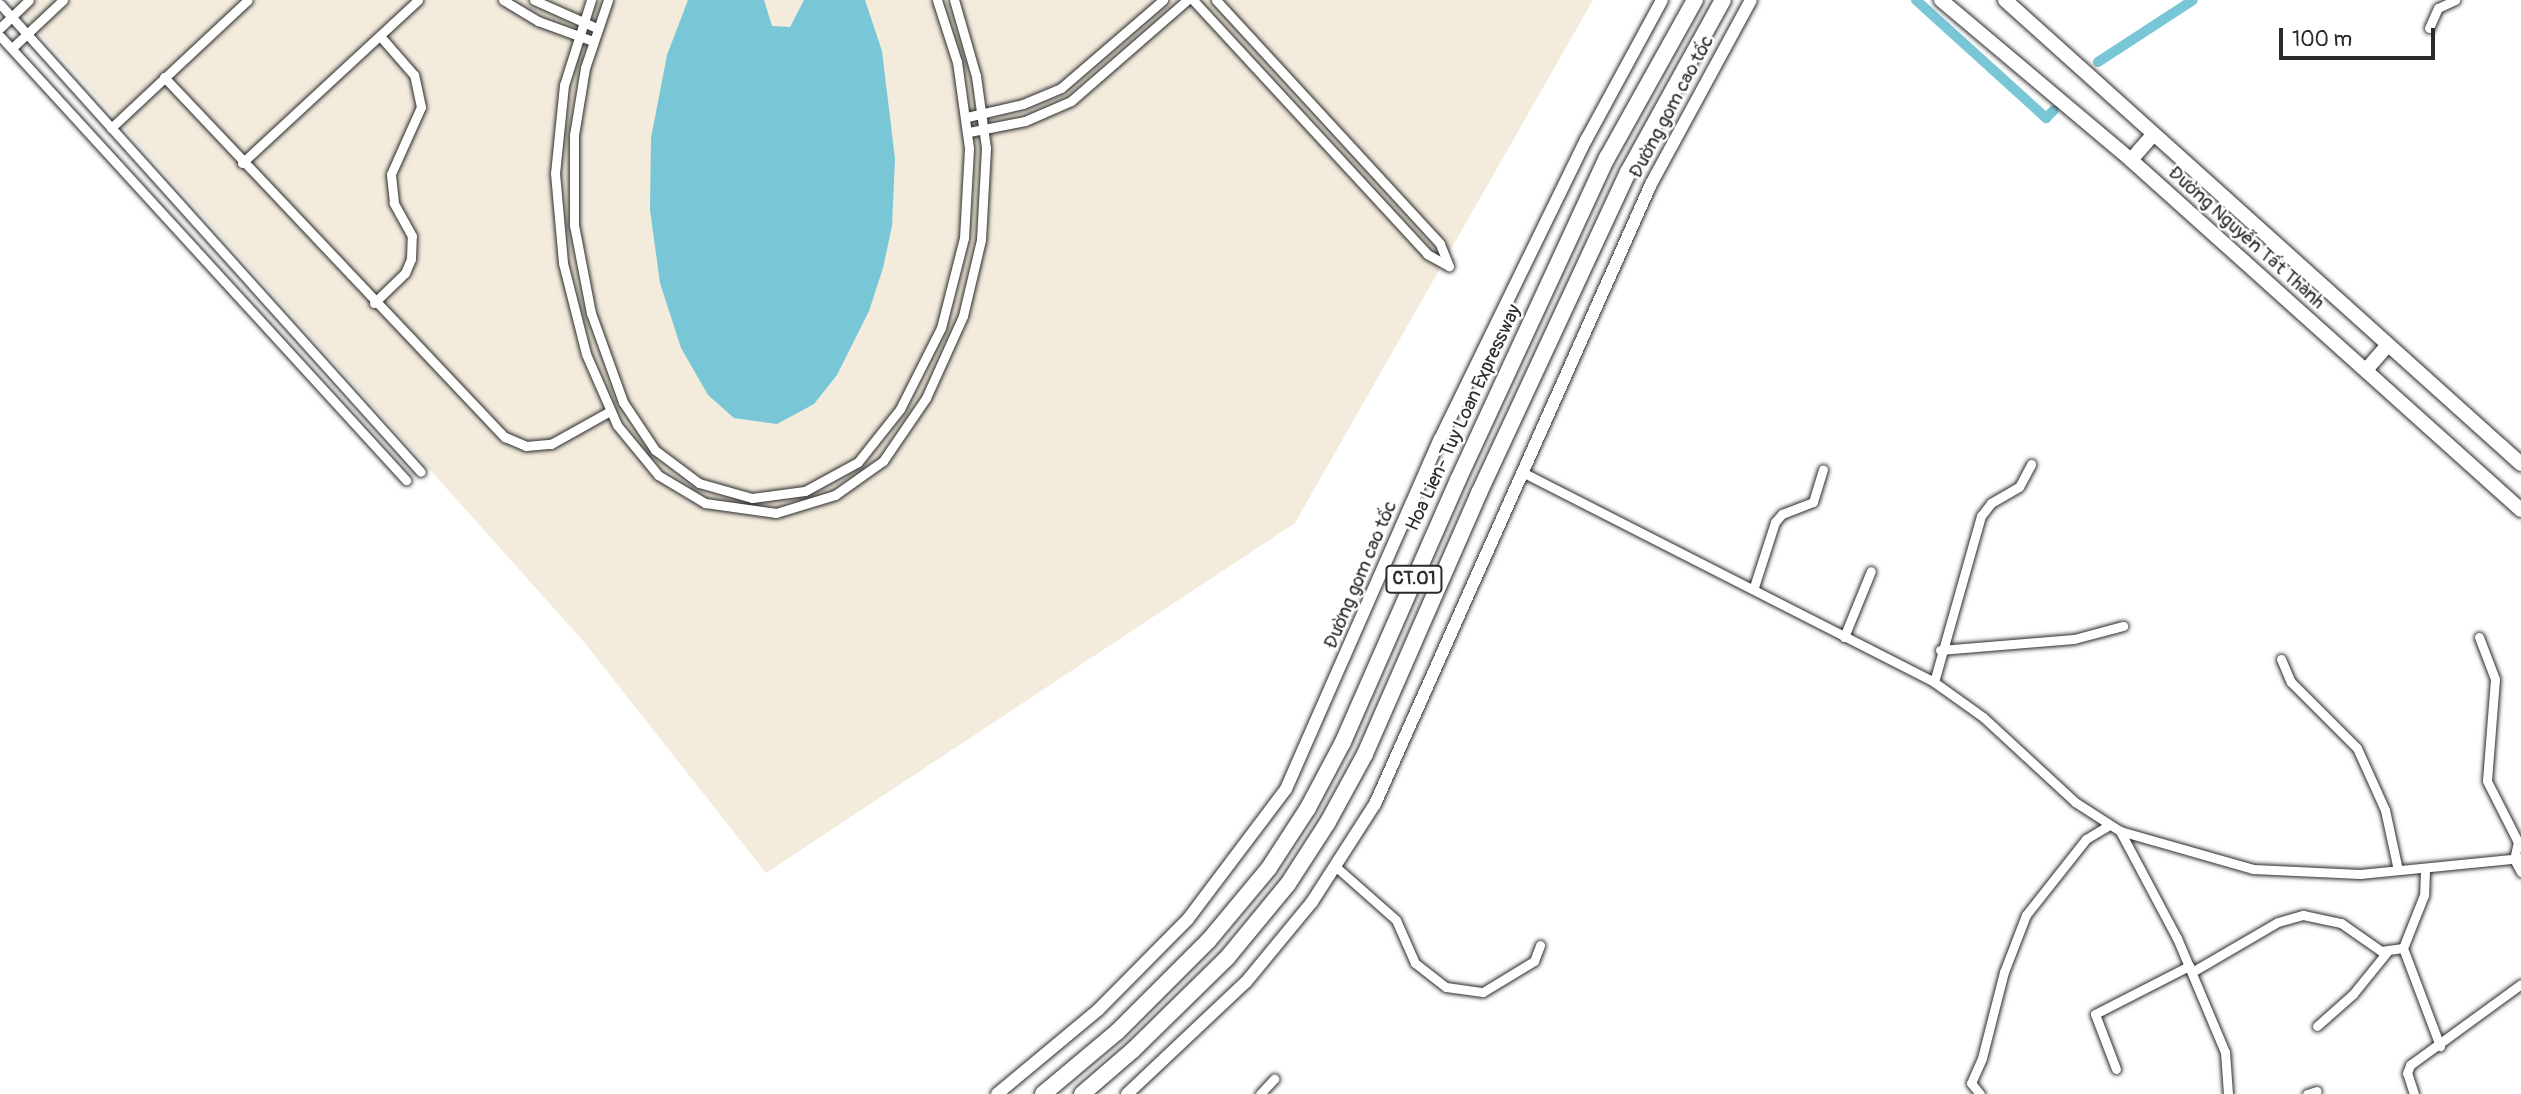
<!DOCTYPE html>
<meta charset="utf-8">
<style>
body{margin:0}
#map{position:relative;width:2521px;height:1094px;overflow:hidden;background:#fff;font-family:Pangolin,sans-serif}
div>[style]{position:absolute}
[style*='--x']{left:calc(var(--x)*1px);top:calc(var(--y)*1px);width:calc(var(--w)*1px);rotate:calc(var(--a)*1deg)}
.built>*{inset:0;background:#f3ebdc}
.water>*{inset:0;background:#79c6d7}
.canal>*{height:10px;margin:-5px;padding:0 5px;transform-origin:5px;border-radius:5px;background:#79c6d7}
.roads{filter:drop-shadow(0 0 2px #2b2b2b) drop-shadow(0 0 2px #2b2b2b)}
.minor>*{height:9px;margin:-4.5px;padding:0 4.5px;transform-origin:4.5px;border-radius:4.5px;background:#fff}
.secondary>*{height:12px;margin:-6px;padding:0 6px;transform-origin:6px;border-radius:6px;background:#fff}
.primary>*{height:14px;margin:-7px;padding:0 7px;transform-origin:7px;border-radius:7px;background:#fff}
.motorway>*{height:16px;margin:-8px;padding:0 8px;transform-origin:8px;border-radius:8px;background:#fff}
span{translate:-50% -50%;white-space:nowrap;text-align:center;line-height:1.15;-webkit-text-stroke:5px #fff;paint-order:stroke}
.shield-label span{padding:2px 5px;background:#fff;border:2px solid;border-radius:5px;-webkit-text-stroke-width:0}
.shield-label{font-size:18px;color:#2b2b2b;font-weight:700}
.street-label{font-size:19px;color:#2b2b2b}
.scale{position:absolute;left:2279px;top:28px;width:156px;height:32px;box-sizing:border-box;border:4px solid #2b2b2b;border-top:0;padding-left:9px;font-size:21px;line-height:24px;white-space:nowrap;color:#2b2b2b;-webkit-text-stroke:5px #fff;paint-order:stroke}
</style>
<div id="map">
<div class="built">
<div style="clip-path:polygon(10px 0,1593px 0,1295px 523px,766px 873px,584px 642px)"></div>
</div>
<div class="water">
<div style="clip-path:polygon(688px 0,764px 0,772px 26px,790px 27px,804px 0,865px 0,882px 51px,895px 159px,892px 226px,883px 268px,869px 311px,837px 375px,814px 404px,777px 424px,734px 418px,708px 395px,681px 348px,660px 283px,650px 210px,651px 138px,667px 55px)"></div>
</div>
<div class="canal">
<div style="--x:1916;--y:0;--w:176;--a:42.2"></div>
<div style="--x:2046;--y:118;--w:11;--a:-45"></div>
<div style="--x:2098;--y:62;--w:113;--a:-33.1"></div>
</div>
<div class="roads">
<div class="minor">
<div style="--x:503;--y:0;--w:41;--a:31"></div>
<div style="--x:538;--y:21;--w:59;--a:20"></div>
<div style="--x:534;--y:0;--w:69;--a:24"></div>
<div style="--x:591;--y:0;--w:89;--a:107.6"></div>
<div style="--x:564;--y:85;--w:88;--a:95.8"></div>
<div style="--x:555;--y:173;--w:90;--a:84.9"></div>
<div style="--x:563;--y:263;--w:94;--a:75.8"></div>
<div style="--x:586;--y:354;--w:77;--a:66.4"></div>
<div style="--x:617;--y:425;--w:65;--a:50.6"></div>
<div style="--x:658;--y:475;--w:55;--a:30.8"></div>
<div style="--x:705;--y:503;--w:72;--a:8"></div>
<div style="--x:776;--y:513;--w:62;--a:-17"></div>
<div style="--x:835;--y:495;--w:59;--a:-35.3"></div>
<div style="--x:883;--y:461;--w:76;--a:-55.7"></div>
<div style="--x:926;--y:398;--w:90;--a:-65.7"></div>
<div style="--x:963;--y:316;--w:78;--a:-76.7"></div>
<div style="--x:981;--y:240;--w:92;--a:-86.9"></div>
<div style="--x:986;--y:148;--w:73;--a:-97.9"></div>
<div style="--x:976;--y:76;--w:79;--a:-106.1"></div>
<div style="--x:608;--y:0;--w:72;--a:108.7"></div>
<div style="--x:585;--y:68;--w:68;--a:99.3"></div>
<div style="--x:574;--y:135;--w:90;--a:90"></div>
<div style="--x:574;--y:225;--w:90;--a:79.1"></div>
<div style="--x:591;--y:313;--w:95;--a:70.2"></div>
<div style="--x:623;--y:402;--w:58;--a:56.3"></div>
<div style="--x:655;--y:450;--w:55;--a:36.9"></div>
<div style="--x:699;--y:483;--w:55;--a:15.8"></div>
<div style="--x:752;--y:498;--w:53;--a:-7.5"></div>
<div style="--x:805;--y:491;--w:60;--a:-28.7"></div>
<div style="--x:858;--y:462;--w:68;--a:-51.6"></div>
<div style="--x:900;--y:409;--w:91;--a:-63.2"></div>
<div style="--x:941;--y:328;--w:93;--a:-75.7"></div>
<div style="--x:964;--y:238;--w:90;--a:-86.8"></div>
<div style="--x:969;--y:148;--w:87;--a:-97.9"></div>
<div style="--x:957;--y:62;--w:65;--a:-107.9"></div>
<div style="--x:1193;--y:0;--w:345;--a:47.3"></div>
<div style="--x:1427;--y:254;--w:25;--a:29"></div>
<div style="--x:1216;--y:0;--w:331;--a:47.4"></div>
<div style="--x:1440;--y:244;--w:24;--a:68"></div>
<div style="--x:0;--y:4;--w:629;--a:48.03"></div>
<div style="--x:0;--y:28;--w:40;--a:-44"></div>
<div style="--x:2429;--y:28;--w:22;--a:-66"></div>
<div style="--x:2438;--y:8;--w:19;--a:-25"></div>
<div style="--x:0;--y:36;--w:602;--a:47.56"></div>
<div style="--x:12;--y:48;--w:70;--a:-43.3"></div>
<div style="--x:164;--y:77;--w:496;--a:46.6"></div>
<div style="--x:505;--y:437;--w:23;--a:23"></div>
<div style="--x:526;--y:446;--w:25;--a:-5"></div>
<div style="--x:551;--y:444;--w:68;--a:-29.2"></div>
<div style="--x:967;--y:117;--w:57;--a:-13.1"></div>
<div style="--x:1023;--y:104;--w:41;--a:-22.8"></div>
<div style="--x:1061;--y:88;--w:135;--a:-40.8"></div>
<div style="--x:111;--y:128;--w:187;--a:-43.1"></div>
<div style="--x:969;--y:132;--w:57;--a:-11.1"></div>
<div style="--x:1025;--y:121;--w:50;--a:-23.5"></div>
<div style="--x:1071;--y:101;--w:154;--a:-41"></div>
<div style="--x:242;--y:163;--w:240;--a:-42.8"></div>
<div style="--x:374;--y:303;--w:43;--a:-44.1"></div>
<div style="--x:405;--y:273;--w:15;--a:-67"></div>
<div style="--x:411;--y:259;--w:23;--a:-88"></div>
<div style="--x:412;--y:236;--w:38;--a:-119"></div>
<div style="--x:394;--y:203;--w:29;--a:-96"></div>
<div style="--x:391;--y:174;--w:73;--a:-65.9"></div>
<div style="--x:421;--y:107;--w:33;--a:-102"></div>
<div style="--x:414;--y:75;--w:52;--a:-131.1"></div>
<div style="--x:1524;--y:473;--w:460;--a:27"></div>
<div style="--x:1934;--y:682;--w:60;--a:35.5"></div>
<div style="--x:1983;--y:717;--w:125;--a:42.7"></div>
<div style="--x:2075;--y:802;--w:54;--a:32.8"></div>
<div style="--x:2120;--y:831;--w:138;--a:15.9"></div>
<div style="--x:2253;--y:869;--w:107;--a:2.7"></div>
<div style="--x:2360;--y:874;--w:162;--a:-5.7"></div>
<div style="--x:1754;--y:587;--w:68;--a:-72.1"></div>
<div style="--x:1775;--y:522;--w:11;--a:-49"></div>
<div style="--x:1782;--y:514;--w:33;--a:-21"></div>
<div style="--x:1813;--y:502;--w:34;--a:-73"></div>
<div style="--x:1844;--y:637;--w:71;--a:-67.8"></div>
<div style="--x:2479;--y:637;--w:45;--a:69.1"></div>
<div style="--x:2495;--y:679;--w:102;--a:94.5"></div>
<div style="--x:2487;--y:781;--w:68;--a:63.1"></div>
<div style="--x:2518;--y:842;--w:17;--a:103"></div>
<div style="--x:2514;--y:859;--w:15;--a:62"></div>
<div style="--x:1940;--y:650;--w:134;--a:-4.7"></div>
<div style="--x:2074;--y:639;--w:51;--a:-14.9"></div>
<div style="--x:2281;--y:659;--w:25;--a:67"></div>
<div style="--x:2291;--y:682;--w:93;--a:45"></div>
<div style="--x:2357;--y:748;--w:68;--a:65.7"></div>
<div style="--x:2385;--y:810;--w:61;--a:77.8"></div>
<div style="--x:1934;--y:682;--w:173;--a:-74.2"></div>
<div style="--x:1981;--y:516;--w:16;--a:-52"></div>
<div style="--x:1991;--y:503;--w:32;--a:-30"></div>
<div style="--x:2019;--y:487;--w:26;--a:-62"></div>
<div style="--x:2120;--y:831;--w:121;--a:62"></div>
<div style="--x:2177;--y:938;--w:124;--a:67.2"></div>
<div style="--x:2225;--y:1052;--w:42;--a:85.9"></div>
<div style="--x:1335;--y:866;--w:81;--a:41.5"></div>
<div style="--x:1396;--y:920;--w:47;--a:66.2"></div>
<div style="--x:1415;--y:963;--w:39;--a:38"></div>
<div style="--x:1446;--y:987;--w:37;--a:8"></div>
<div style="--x:1483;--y:992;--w:60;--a:-31.3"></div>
<div style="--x:1534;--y:961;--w:17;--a:-69"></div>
<div style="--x:2425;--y:870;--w:25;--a:92"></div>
<div style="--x:2424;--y:895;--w:57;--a:111.6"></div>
<div style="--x:2403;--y:948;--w:105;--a:69.3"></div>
<div style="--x:2192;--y:972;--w:99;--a:-30.2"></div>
<div style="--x:2278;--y:922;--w:26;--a:-16"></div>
<div style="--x:2303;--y:915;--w:39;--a:12"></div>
<div style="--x:2341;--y:923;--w:49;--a:35"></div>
<div style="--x:2381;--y:951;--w:22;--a:-8"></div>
<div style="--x:2317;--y:1026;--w:48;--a:-41.6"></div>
<div style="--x:2353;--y:994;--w:54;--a:-51"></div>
<div style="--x:2116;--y:1069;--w:59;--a:-110.9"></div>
<div style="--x:2095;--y:1014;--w:106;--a:-27.1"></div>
<div style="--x:1260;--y:1094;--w:21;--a:-47"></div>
<div style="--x:1980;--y:1094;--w:14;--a:-129"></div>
<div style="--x:1971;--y:1083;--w:27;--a:-66"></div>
<div style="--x:1982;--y:1058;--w:89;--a:-75.7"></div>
<div style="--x:2004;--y:972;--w:61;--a:-68.9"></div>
<div style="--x:2026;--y:915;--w:97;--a:-51.7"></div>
<div style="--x:2086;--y:839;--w:26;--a:-31"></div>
<div style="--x:2307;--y:1094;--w:10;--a:-17"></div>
<div style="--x:2414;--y:1094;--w:22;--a:-108"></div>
<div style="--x:2407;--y:1073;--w:9;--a:-69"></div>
<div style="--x:2410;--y:1065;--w:137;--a:-36.1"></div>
</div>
<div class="secondary">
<div style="--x:997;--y:1094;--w:131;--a:-39.7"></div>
<div style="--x:1098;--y:1010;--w:128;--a:-45.3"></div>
<div style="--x:1188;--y:919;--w:163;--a:-53"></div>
<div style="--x:1286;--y:789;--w:382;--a:-66.3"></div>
<div style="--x:1440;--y:439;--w:333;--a:-64"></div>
<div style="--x:1586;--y:140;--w:159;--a:-61.5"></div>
<div style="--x:1127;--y:1094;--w:163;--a:-43.3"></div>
<div style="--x:1246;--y:982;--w:104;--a:-50.5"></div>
<div style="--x:1312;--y:902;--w:117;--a:-57.3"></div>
<div style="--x:1375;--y:804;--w:679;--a:-66"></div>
<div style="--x:1651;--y:184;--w:209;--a:-61.5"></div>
</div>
<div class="primary">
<div style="--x:1941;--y:0;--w:248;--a:40.1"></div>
<div style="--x:2131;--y:160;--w:524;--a:41.91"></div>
<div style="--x:2005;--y:0;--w:694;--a:41.96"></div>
<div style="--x:2131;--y:160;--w:33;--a:-49"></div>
<div style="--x:2366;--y:370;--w:33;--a:-49"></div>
</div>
<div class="motorway">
<div style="--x:1043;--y:1094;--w:97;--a:-40"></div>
<div style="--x:1117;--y:1032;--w:130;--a:-45"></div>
<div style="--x:1209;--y:940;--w:94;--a:-50.2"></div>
<div style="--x:1269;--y:868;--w:72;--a:-57"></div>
<div style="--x:1308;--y:808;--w:75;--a:-62.1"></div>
<div style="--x:1343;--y:742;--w:286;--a:-66.3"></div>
<div style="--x:1458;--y:480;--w:355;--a:-65.2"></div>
<div style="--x:1607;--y:158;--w:181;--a:-60.9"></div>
<div style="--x:1082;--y:1094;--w:67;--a:-40.8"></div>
<div style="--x:1133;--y:1050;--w:132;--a:-44.4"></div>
<div style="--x:1227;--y:958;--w:96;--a:-50.5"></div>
<div style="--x:1288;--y:884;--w:74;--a:-57.2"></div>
<div style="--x:1328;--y:822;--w:77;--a:-61.4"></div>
<div style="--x:1365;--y:754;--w:285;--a:-66.4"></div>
<div style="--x:1479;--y:493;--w:354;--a:-65.1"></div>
<div style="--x:1628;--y:172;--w:196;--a:-61.1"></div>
</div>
</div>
<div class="shield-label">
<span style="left:1414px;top:579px">CT.01</span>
</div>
<div class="street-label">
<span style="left:1672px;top:107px;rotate:-62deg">Đường gom cao tốc</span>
<span style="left:2246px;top:238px;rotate:42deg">Đường Nguyễn Tất Thành</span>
<span style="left:1464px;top:418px;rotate:-65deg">Hoa Lien- Tuy Loan Expressway</span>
<span style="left:1361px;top:575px;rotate:-67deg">Đường gom cao tốc</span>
</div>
<div class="scale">100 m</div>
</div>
